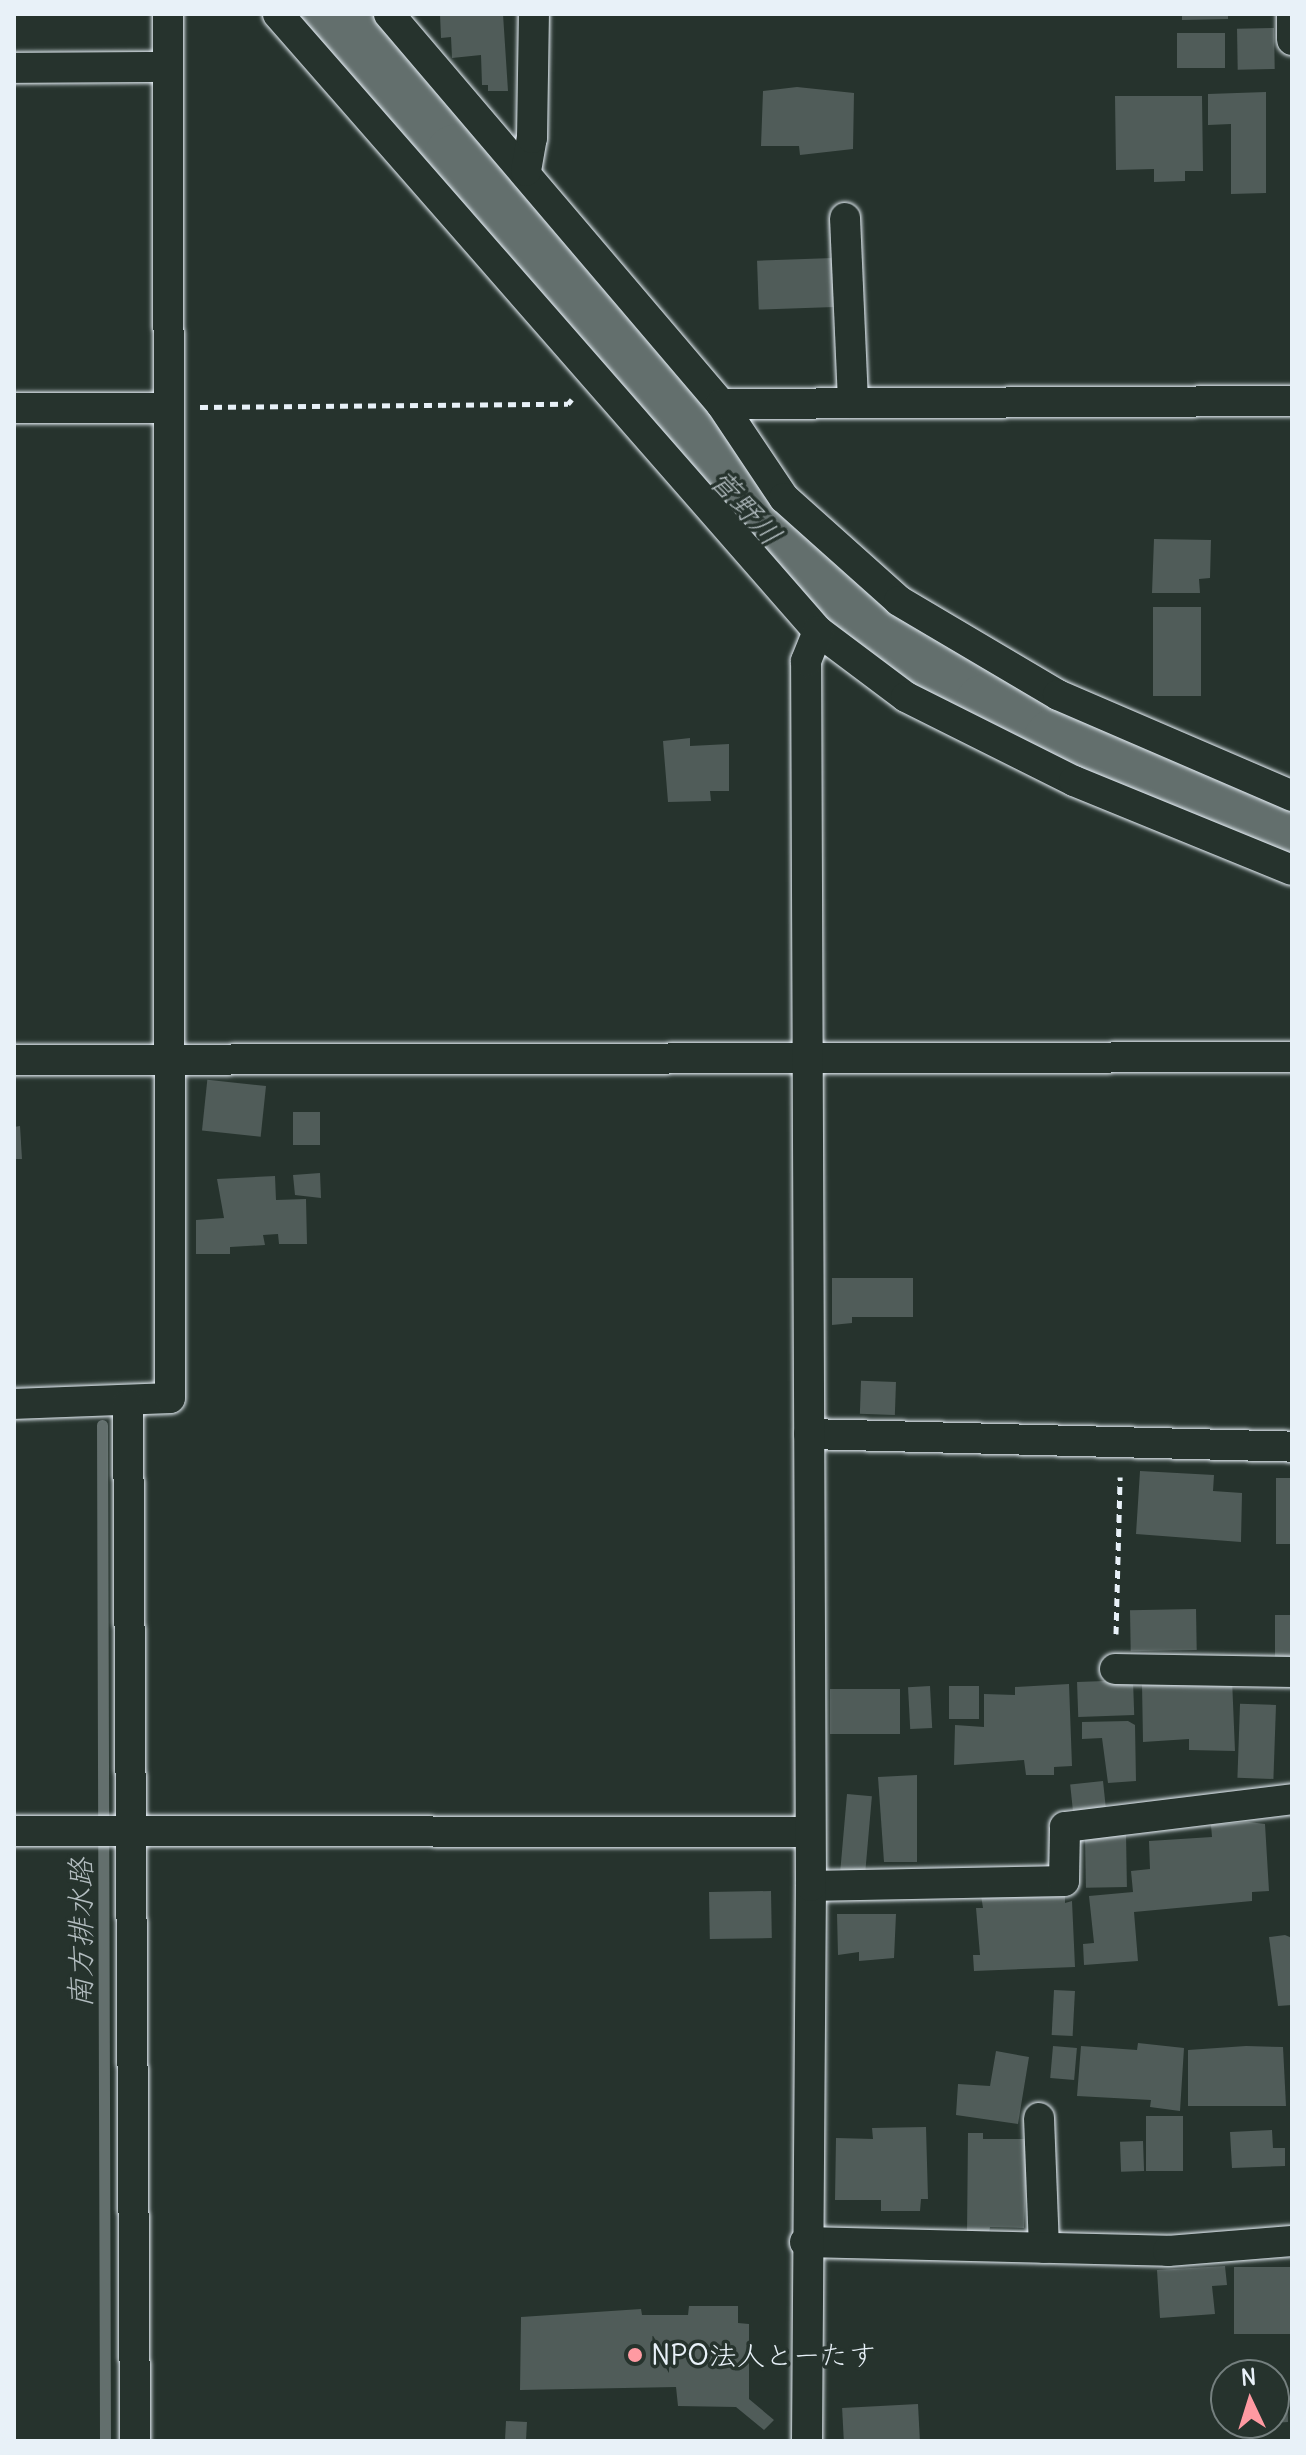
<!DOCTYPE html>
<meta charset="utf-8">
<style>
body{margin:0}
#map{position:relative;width:1306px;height:2455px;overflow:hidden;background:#26332d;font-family:Delius,"Klee One",sans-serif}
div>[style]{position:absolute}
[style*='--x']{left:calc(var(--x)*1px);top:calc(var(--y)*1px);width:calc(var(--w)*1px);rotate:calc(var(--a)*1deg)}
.stream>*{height:11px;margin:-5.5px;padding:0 5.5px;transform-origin:5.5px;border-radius:5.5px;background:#636f6d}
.river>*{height:68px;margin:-34px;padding:0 34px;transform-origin:34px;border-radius:34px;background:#636f6d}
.building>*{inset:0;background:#505c59;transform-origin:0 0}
.path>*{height:5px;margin-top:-2.5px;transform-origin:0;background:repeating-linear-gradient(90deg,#e8f1f8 0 8px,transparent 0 14px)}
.roads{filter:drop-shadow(0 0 2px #e8f1f8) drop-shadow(0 0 2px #e8f1f8)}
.minor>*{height:30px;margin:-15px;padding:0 15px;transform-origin:15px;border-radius:15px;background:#26332d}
.dots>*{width:22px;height:22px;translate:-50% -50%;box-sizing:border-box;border:4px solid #26332d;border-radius:50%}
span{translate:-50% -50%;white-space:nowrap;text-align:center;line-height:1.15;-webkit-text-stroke:7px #26332d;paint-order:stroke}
.poi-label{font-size:28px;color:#e8f1f8}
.left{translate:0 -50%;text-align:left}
.water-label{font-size:30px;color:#b3bdc0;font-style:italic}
.frame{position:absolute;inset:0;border:16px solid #e8f1f8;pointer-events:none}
.north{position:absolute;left:1210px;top:2359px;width:80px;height:80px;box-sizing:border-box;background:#26332d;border:2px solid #747f7e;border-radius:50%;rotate:356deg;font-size:22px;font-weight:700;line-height:32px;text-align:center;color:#e8f1f8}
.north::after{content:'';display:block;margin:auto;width:28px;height:36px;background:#ff9aa2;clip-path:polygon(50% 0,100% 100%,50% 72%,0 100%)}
</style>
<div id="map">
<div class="stream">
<div style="--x:102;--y:1425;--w:1016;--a:89.83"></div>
</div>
<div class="river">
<div style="--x:332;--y:14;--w:191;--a:48.8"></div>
<div style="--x:458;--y:158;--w:487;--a:50.9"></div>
<div style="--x:765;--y:536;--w:281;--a:37.8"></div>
<div style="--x:987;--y:708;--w:78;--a:25.9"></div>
<div style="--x:1057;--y:742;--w:251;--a:20.5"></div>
</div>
<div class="building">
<div style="clip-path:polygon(440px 14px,503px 14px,508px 91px,488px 91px,488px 85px,482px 85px,481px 55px,452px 58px,451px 37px,441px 38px)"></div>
<div style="clip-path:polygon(1182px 14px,1228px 14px,1228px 19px,1182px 20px)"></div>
<div style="left:1274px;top:28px;width:41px;height:37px;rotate:89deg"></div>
<div style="left:1225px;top:33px;width:35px;height:48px;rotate:90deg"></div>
<div style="clip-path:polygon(797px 87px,854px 93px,853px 149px,800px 155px,799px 146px,761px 146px,763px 91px)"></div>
<div style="clip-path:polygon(1266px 92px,1266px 193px,1231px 194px,1231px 124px,1208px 125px,1208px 94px)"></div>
<div style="clip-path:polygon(1115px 96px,1202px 96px,1203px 171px,1185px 171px,1185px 181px,1154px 182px,1154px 169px,1116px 170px)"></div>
<div style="left:833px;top:258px;width:49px;height:76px;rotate:88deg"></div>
<div style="clip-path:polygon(1154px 539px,1211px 540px,1210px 578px,1199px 579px,1200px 593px,1152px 593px)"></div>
<div style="left:1201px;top:607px;width:89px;height:48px;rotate:90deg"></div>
<div style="clip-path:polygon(690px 738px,690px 746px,729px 744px,729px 791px,710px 791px,711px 801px,668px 802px,663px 741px)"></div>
<div style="left:266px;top:1086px;width:51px;height:59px;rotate:96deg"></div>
<div style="left:293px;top:1112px;width:27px;height:33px"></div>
<div style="clip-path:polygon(20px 1126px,22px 1159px,14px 1159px,14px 1127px)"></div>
<div style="clip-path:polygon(320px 1173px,321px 1198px,295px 1195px,293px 1175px)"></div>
<div style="clip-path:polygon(275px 1176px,276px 1200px,306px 1199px,307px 1244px,279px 1244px,278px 1234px,263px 1235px,265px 1245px,230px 1247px,230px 1254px,196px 1254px,196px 1220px,224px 1218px,217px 1179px)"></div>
<div style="clip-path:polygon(832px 1278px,913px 1278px,913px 1317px,852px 1317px,852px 1323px,832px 1325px)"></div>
<div style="left:896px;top:1382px;width:33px;height:35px;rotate:92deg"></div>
<div style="clip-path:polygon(1140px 1471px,1214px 1475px,1213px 1491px,1242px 1493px,1241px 1542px,1136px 1534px)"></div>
<div style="left:1276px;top:1478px;width:16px;height:66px"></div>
<div style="left:1196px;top:1609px;width:41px;height:66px;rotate:89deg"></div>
<div style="left:1292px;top:1615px;width:45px;height:17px;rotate:90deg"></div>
<div style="clip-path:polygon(1232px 1679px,1235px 1751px,1189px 1750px,1189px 1739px,1143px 1742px,1142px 1684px)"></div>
<div style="left:1133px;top:1680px;width:35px;height:56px;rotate:88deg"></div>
<div style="clip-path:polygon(1069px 1684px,1072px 1766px,1054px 1767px,1054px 1775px,1026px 1775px,1024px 1760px,954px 1765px,955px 1725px,984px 1727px,984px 1694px,1015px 1695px,1015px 1687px)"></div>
<div style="left:930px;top:1686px;width:42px;height:22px;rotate:87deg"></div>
<div style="left:979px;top:1686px;width:33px;height:30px;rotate:90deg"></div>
<div style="left:900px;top:1689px;width:45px;height:70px;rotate:90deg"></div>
<div style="left:1276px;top:1705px;width:74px;height:36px;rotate:92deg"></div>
<div style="clip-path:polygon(1128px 1721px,1135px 1725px,1136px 1781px,1108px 1783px,1102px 1738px,1082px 1739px,1082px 1722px)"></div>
<div style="clip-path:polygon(917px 1775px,917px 1862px,884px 1862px,878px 1777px)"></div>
<div style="left:1103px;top:1781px;width:30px;height:33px;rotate:84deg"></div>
<div style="left:847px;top:1794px;width:25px;height:77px;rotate:5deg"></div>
<div style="clip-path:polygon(1249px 1822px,1265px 1824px,1269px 1891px,1252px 1892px,1252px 1901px,1134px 1912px,1138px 1961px,1084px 1965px,1083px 1944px,1094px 1943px,1089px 1896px,1133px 1892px,1131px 1871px,1150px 1869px,1149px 1841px,1212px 1837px,1211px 1825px)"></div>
<div style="left:1126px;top:1834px;width:53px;height:41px;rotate:89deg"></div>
<div style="left:771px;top:1891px;width:47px;height:62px;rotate:89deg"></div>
<div style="clip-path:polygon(981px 1895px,1065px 1895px,1065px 1903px,1072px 1901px,1075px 1967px,974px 1971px,973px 1955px,980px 1955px,976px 1908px,983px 1908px)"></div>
<div style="clip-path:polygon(837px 1914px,896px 1914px,894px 1958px,859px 1961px,859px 1952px,838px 1955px)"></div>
<div style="clip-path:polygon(1285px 1935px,1292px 1938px,1292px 2005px,1278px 2006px,1269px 1937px)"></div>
<div style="left:1054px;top:1990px;width:21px;height:45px;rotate:3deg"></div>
<div style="clip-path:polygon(1138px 2043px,1184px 2048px,1180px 2111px,1150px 2107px,1151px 2100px,1077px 2096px,1081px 2046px,1137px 2050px)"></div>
<div style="left:1053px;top:2046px;width:24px;height:32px;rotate:5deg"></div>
<div style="clip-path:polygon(1246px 2046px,1283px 2047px,1286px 2106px,1188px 2106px,1188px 2050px)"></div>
<div style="clip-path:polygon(996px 2051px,1029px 2057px,1018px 2124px,956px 2115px,958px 2084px,990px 2086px)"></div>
<div style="left:1183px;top:2116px;width:55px;height:37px;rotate:90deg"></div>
<div style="clip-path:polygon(926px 2127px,928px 2199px,921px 2199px,920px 2211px,881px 2211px,881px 2200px,835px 2200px,836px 2138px,873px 2139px,872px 2128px)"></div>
<div style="clip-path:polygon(1272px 2130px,1273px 2148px,1285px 2148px,1285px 2166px,1232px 2168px,1230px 2132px)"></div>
<div style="clip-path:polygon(968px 2133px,983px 2133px,983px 2139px,1028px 2139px,1024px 2228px,990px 2227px,989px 2234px,967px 2234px)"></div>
<div style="left:1143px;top:2141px;width:30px;height:23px;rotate:88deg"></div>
<div style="clip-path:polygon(1225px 2266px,1227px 2285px,1212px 2286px,1215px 2314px,1160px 2318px,1157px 2270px)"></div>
<div style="left:1292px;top:2267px;width:67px;height:58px;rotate:90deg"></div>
<div style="clip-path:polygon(689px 2306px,738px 2306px,738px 2323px,749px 2324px,749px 2399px,774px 2420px,764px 2430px,736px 2407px,678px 2406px,676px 2387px,520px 2390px,521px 2317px,641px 2309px,642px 2315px,688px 2315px)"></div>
<div style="clip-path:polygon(1287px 2396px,1288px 2422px,1274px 2423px,1274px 2398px)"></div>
<div style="left:918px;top:2404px;width:37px;height:76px;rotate:87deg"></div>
<div style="left:506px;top:2421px;width:21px;height:20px;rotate:3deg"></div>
</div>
<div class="path">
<div style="--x:200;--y:407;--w:368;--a:-0.5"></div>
<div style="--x:568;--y:404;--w:6;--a:-51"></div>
<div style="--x:1116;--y:1634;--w:157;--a:-88.5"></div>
</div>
<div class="roads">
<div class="minor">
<div style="--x:278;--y:14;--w:820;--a:48.81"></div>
<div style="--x:818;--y:631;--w:110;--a:36.9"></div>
<div style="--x:906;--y:697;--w:188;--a:26.6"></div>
<div style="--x:1074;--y:781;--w:235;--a:22.2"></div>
<div style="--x:389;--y:14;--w:512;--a:49.59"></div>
<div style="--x:721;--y:404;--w:113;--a:56.2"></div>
<div style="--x:784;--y:498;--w:154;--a:41.8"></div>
<div style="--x:899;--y:601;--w:185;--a:30.6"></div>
<div style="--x:1058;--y:695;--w:255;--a:23.3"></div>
<div style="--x:1292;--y:14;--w:26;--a:90"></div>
<div style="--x:14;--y:68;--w:154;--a:-0.4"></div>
<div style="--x:526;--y:171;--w:34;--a:-80"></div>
<div style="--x:532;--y:138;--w:124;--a:-89.1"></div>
<div style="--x:845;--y:218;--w:185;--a:87.5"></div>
<div style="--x:721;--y:404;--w:571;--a:-0.3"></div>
<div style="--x:14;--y:408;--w:153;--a:0"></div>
<div style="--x:14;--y:1060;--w:1278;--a:-0.13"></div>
<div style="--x:14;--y:1404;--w:156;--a:-2.2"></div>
<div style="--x:170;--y:1398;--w:1384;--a:-90.08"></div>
<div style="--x:128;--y:1404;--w:1037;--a:89.61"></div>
<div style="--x:809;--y:1434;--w:483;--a:1.5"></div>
<div style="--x:1115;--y:1669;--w:177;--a:1"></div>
<div style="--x:14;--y:1831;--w:794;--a:0.07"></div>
<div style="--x:811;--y:1886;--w:253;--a:-1.1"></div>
<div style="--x:1064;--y:1881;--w:54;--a:-88.9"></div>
<div style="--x:1065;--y:1827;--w:229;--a:-7"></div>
<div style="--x:1039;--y:2118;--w:130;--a:87.8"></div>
<div style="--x:805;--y:2242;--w:363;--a:1.4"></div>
<div style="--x:1168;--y:2251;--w:124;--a:-4.6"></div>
<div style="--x:807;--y:2441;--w:555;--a:-89.59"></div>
<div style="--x:811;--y:1886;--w:1225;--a:-90.23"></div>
<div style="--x:806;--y:661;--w:32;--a:-68"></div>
</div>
</div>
<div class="dots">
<div style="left:635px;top:2355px;background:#ff9aa2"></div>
</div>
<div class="poi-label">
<span class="left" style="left:651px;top:2355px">NPO法人とーたす</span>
</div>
<div class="water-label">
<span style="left:746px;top:507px;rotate:48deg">菅野川</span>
<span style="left:80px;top:1933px;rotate:-90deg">南方排水路</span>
</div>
<div class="frame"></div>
<div class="north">N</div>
</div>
